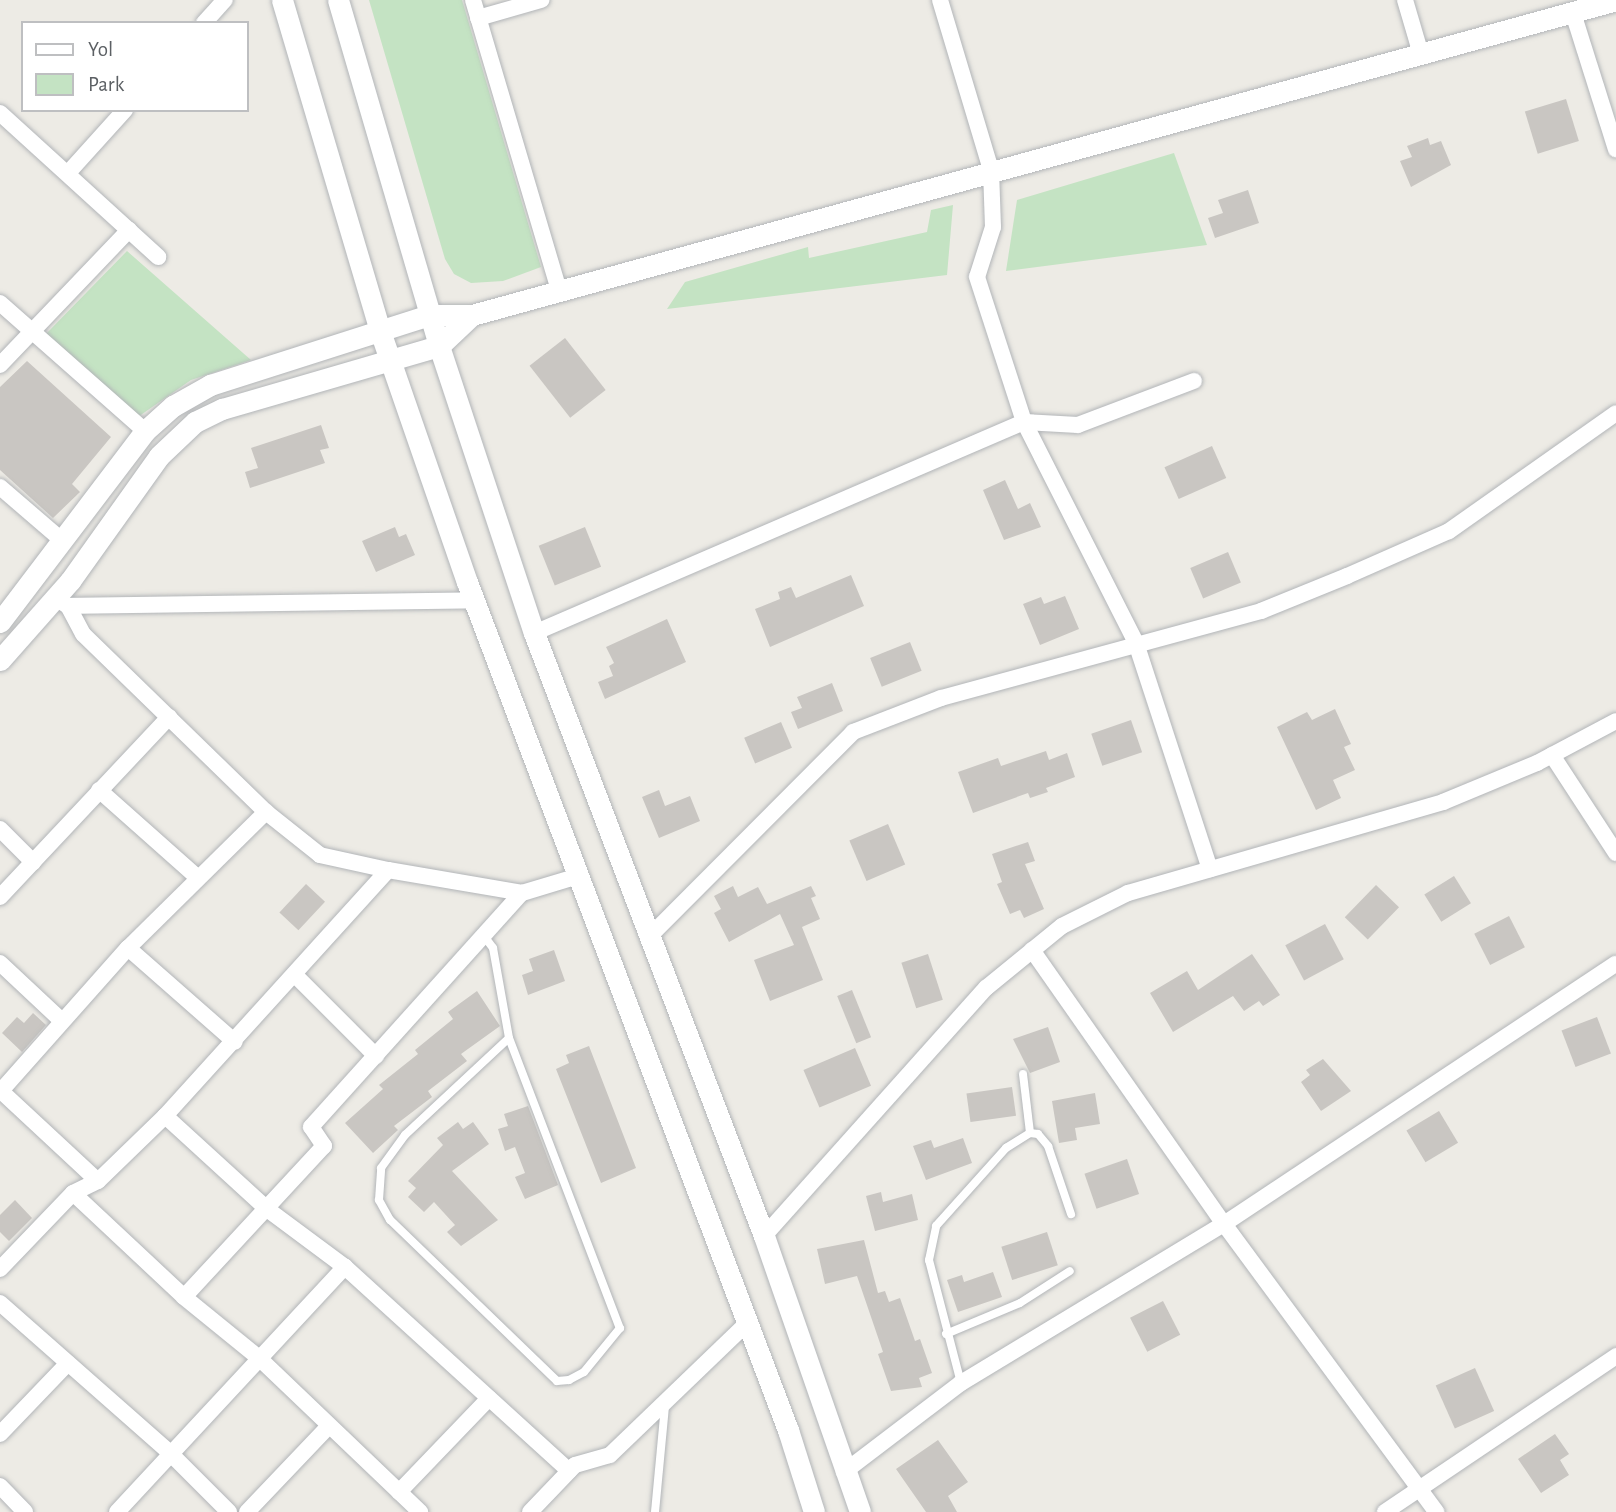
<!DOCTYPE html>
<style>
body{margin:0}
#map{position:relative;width:1616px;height:1512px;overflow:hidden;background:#edebe5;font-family:"Alegreya Sans",sans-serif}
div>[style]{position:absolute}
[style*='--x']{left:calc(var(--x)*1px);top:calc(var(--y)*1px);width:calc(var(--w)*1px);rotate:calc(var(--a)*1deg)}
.green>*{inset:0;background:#c4e3c3}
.building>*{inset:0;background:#c9c6c2;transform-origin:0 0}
.roads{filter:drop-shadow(0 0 2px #b2b5b8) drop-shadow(0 0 2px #b2b5b8)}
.service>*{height:8px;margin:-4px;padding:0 4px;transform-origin:4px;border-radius:4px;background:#fff}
.minor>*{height:16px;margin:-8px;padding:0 8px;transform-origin:8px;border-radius:8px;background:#fff}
.tertiary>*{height:21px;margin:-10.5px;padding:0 10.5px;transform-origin:10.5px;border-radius:10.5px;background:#fff}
span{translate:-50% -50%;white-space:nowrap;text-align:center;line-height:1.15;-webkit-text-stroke:7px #fff;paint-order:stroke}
.legend{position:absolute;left:21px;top:21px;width:228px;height:91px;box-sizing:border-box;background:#fff;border:2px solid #bebfc1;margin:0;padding:9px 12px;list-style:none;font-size:21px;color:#5c6064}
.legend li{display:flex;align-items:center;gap:14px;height:35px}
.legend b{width:35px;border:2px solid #bebfc1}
</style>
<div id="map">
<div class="green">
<div style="clip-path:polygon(369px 0,462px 0,541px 267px,503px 281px,471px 283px,454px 274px,445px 259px)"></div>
<div style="clip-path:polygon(1174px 153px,1207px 245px,1006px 271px,1017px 200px)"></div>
<div style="clip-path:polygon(953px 205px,947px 275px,667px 309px,685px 282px,808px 247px,809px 258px,927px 232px,931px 210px)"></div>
<div style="clip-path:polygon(127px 251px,251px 360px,191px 380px,135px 419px,46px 334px)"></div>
</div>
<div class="building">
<div style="left:1566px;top:99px;width:44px;height:43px;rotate:73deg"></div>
<div style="clip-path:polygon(1428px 138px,1430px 145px,1441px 141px,1451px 165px,1411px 187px,1400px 161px,1412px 157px,1407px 146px)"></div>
<div style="clip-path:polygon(1248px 190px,1259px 223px,1215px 238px,1208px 218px,1223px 213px,1218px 200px)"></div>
<div style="left:565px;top:338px;width:66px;height:45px;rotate:52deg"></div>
<div style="clip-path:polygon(27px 361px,111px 437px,72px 484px,80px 492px,53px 518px,0 470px,0 387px)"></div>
<div style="clip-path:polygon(321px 425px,329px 448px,320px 450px,325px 463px,250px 488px,245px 472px,258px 468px,251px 448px)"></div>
<div style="left:1212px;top:446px;width:35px;height:52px;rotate:66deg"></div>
<div style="clip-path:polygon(1005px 480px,1018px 509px,1030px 503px,1041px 527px,1004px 540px,983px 490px)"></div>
<div style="clip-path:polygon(395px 527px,399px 537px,406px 534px,415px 555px,376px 572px,362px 541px)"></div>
<div style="left:585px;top:527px;width:43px;height:50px;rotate:68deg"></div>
<div style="left:1228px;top:552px;width:33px;height:41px;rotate:67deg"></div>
<div style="clip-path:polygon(851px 575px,864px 606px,770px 647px,755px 609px,780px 599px,778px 592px,791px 587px,796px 598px)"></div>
<div style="clip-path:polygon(1065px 596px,1079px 629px,1040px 645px,1023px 604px,1041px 597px,1044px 604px)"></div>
<div style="clip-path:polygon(667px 619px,686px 662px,605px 699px,598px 682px,613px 676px,609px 666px,614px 663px,606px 647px)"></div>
<div style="left:910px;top:642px;width:31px;height:43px;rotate:68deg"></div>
<div style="clip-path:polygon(832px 683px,843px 711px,798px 729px,791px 712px,802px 708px,797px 697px)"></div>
<div style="clip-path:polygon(1335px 709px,1351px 744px,1344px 747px,1355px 770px,1333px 780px,1341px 798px,1316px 810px,1277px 727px,1307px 712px,1312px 720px)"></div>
<div style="left:1131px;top:720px;width:34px;height:42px;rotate:71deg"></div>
<div style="left:781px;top:722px;width:28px;height:40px;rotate:67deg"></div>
<div style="clip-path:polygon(1046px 751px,1049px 760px,1067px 753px,1075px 777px,1046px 788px,1048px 792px,1030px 798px,1028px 793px,973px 813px,958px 772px,998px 758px,1001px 766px)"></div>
<div style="clip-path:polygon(659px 790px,665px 806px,690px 796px,700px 821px,659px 838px,642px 797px)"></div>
<div style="left:888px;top:824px;width:44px;height:42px;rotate:67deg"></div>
<div style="clip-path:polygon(1028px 842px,1035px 861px,1025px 864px,1044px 909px,1024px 918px,1020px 910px,1010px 914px,997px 884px,1002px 882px,992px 854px)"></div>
<div style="left:1454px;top:876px;width:32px;height:35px;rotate:58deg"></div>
<div style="left:306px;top:884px;width:26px;height:39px;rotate:43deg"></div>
<div style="left:1376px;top:885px;width:32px;height:45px;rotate:44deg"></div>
<div style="clip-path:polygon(733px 886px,738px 897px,758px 887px,767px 904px,811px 886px,816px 896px,811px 898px,820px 919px,802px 927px,823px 980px,770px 1001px,754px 960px,794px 945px,780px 914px,729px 942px,714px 913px,721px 909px,714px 896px)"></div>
<div style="left:1509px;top:916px;width:35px;height:39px;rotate:63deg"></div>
<div style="left:1325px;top:924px;width:40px;height:45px;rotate:62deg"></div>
<div style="clip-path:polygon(554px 950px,565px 981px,528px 995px,522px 975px,533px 971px,529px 959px)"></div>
<div style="left:928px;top:954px;width:48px;height:28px;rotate:72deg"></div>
<div style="clip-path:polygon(1252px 954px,1280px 995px,1263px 1006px,1259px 1001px,1244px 1011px,1233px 996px,1173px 1032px,1150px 993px,1187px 971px,1198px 990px)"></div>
<div style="left:852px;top:990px;width:51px;height:16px;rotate:68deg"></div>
<div style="clip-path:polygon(477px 991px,500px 1026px,461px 1054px,467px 1061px,428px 1091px,432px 1097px,394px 1126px,398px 1130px,373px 1153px,345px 1123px,383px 1089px,379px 1085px,418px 1054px,415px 1050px,453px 1019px,448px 1012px)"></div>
<div style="clip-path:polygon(33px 1013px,46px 1025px,22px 1052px,2px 1033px,17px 1017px,24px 1023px)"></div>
<div style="left:1597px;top:1017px;width:39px;height:38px;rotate:69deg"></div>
<div style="clip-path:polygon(1048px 1027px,1060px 1062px,1030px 1073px,1013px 1039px)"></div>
<div style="clip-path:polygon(589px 1046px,636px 1168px,601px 1183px,556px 1069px,569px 1063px,566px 1055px)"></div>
<div style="left:855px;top:1048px;width:41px;height:56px;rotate:67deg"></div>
<div style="clip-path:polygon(1323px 1059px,1351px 1091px,1321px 1111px,1301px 1082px,1310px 1075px,1306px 1070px)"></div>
<div style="left:1012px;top:1087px;width:29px;height:46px;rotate:82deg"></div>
<div style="clip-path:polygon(1095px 1093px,1100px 1124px,1075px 1128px,1077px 1140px,1059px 1143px,1052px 1101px)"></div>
<div style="clip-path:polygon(528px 1106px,558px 1185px,525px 1199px,515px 1177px,525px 1173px,515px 1147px,505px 1151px,498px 1129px,508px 1126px,504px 1114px)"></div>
<div style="left:1439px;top:1111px;width:37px;height:38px;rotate:59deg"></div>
<div style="clip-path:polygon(458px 1122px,463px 1129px,473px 1122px,489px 1144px,452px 1171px,498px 1220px,461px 1246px,447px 1232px,455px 1225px,434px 1202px,424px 1212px,408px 1197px,416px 1188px,408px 1181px,443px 1145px,437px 1138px)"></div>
<div style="clip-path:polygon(963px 1138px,972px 1163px,926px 1180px,913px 1146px,931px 1140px,934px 1148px)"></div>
<div style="left:1127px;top:1159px;width:37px;height:45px;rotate:71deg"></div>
<div style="clip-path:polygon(881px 1192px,883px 1202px,912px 1194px,918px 1220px,875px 1231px,866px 1196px)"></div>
<div style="clip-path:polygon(15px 1200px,32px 1218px,9px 1241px,0 1232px,0 1215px)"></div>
<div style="left:1047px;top:1232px;width:35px;height:48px;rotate:72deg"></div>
<div style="clip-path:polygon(864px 1240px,878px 1293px,885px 1291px,889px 1302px,900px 1298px,915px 1341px,920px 1339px,932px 1373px,919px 1378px,922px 1387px,891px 1391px,878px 1354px,883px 1352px,857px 1276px,825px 1284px,817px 1249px)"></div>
<div style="clip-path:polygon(993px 1272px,1002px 1297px,958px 1312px,947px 1280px,962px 1275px,964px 1282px)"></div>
<div style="left:1163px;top:1301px;width:38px;height:37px;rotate:63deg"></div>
<div style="left:1475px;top:1368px;width:47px;height:43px;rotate:66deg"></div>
<div style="clip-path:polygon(1555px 1434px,1569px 1454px,1560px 1460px,1569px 1475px,1541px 1493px,1518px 1459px)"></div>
<div style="clip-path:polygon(938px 1440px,968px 1482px,948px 1496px,957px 1512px,926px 1512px,896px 1469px)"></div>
</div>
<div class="roads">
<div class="service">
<div style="--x:484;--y:936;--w:15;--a:53"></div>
<div style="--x:493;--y:948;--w:91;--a:79.9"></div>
<div style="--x:509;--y:1038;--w:311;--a:69.1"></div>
<div style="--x:620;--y:1328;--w:57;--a:129.3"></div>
<div style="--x:584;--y:1372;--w:17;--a:152"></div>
<div style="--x:569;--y:1380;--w:12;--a:175"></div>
<div style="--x:557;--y:1381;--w:232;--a:-136"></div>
<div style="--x:390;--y:1220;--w:23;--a:-119"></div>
<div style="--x:379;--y:1200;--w:32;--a:-86"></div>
<div style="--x:381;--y:1168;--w:41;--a:-54"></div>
<div style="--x:405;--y:1135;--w:142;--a:-43"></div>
<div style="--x:1023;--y:1074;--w:59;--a:83.2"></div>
<div style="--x:946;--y:1334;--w:80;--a:-22.7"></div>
<div style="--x:1020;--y:1303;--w:59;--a:-32.6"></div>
<div style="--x:961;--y:1383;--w:127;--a:-104.6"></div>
<div style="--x:929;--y:1260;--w:35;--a:-78"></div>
<div style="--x:936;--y:1226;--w:105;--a:-48.1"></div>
<div style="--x:1006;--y:1148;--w:28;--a:-32"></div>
<div style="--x:1030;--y:1133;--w:8;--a:7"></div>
<div style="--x:1038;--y:1134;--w:16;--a:50"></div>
<div style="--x:1048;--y:1146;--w:72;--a:71.3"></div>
<div style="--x:655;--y:1512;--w:106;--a:-84.6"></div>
</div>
<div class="minor">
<div style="--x:473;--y:0;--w:303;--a:73.5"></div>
<div style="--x:940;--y:0;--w:177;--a:73.3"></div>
<div style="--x:991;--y:170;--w:57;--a:88"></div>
<div style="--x:993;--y:227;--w:52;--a:107.7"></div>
<div style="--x:977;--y:277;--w:152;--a:72"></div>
<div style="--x:1024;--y:422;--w:248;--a:63.1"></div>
<div style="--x:1136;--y:643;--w:238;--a:71.9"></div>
<div style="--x:1405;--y:0;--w:53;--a:73.6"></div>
<div style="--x:1573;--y:13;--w:143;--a:72.5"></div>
<div style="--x:478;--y:18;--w:66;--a:-15.9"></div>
<div style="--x:204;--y:23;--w:31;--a:-48"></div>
<div style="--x:0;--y:113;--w:214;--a:42.3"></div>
<div style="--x:68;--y:173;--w:85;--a:-47.9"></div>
<div style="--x:0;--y:303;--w:193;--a:41.4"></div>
<div style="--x:0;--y:365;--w:187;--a:-46.3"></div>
<div style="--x:0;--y:487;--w:84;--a:40.7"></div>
<div style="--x:68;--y:606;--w:406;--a:-0.8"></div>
<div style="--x:534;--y:633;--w:533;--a:-23.3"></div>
<div style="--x:1024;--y:422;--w:54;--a:3.2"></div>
<div style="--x:1078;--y:425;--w:124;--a:-20.8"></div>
<div style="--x:1552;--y:755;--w:117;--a:56.9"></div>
<div style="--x:99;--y:790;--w:131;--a:41.6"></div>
<div style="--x:0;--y:829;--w:47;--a:45"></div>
<div style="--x:388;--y:870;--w:136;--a:9.7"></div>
<div style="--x:522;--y:893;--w:55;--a:-16.8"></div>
<div style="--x:0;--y:897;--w:247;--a:-46.8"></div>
<div style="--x:650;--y:936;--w:288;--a:-45.1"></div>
<div style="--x:853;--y:732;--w:94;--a:-21.1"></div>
<div style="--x:941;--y:698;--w:332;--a:-15.2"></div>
<div style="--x:1261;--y:611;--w:93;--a:-22.1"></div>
<div style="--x:1347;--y:576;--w:111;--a:-23.8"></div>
<div style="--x:1449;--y:531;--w:204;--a:-35.2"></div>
<div style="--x:128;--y:948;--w:142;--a:41.3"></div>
<div style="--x:1032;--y:950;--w:335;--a:55"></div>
<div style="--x:1224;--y:1224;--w:358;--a:53.6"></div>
<div style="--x:0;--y:963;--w:85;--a:43.1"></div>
<div style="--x:296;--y:976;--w:113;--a:45"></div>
<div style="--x:1;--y:1091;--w:132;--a:42.9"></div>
<div style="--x:0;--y:1092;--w:193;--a:-48.4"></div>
<div style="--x:128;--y:948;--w:194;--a:-44.6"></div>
<div style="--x:73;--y:1193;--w:152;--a:43.1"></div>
<div style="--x:184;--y:1297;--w:97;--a:39.1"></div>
<div style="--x:259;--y:1358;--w:223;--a:43.7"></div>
<div style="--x:764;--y:1236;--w:333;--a:-48.2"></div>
<div style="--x:986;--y:988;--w:98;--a:-39.2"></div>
<div style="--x:1062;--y:926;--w:74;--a:-26.6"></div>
<div style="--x:1128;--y:893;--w:328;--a:-16.1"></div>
<div style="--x:1443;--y:802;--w:102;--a:-22.5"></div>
<div style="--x:1537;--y:763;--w:89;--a:-28"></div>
<div style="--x:345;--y:1267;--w:303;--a:42.3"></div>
<div style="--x:0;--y:1269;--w:105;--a:-46.2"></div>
<div style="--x:73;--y:1193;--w:28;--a:-26"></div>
<div style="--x:98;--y:1181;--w:93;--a:-44.1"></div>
<div style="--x:165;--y:1116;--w:332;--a:-47.8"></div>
<div style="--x:388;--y:870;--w:70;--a:-167.6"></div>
<div style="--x:320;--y:855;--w:69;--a:-141.5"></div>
<div style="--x:266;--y:812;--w:255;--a:-135.8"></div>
<div style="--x:83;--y:634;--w:32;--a:-118"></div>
<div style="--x:68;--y:606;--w:15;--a:-148"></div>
<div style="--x:184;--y:1297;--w:206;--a:-47.2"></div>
<div style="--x:324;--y:1146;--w:23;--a:-124"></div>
<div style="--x:311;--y:1127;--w:315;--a:-48"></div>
<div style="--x:0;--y:1303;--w:228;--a:41.4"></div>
<div style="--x:171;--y:1454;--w:82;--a:45"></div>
<div style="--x:0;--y:1434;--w:98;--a:-46.2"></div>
<div style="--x:844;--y:1472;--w:147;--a:-37.3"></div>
<div style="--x:961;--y:1383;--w:307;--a:-31.2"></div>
<div style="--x:1224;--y:1224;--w:470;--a:-33.6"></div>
<div style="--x:0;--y:1486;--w:36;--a:46"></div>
<div style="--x:399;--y:1492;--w:130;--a:-46.2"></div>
<div style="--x:117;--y:1512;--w:335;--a:-47.1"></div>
<div style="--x:345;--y:1267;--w:97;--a:-143.4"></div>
<div style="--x:267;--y:1209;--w:138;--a:-137.6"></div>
<div style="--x:247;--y:1512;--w:116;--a:-46.4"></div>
<div style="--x:530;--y:1512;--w:65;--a:-46.2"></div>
<div style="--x:575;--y:1465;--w:36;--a:-16"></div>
<div style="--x:610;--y:1455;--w:190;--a:-43.9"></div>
<div style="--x:1385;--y:1512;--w:279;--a:-34"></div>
</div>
<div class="tertiary">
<div style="--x:282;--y:0;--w:345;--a:73.5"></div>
<div style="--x:380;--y:331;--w:266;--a:70.9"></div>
<div style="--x:467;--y:582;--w:907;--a:69.27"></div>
<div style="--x:788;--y:1430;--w:86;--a:72.4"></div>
<div style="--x:338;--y:0;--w:360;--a:73.7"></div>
<div style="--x:439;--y:346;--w:302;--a:71.7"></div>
<div style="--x:534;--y:633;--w:645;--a:69.12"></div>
<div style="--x:764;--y:1236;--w:292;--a:70.8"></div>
<div style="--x:0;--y:622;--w:240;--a:-52.8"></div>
<div style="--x:145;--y:431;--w:38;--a:-42"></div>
<div style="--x:173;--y:406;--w:43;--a:-29.6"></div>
<div style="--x:210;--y:385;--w:231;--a:-17.7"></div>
<div style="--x:430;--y:315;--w:42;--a:0"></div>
<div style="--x:472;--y:315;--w:1187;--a:-15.39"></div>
<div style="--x:0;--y:660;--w:106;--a:-48.5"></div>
<div style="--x:70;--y:581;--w:153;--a:-54.5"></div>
<div style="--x:159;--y:456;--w:50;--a:-43.4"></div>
<div style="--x:195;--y:422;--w:30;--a:-26"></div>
<div style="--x:222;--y:409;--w:226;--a:-16.2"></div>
<div style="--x:439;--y:346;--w:45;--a:-43.2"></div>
</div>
</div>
<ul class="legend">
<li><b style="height:9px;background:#fff"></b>Yol</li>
<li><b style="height:19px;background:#c4e3c3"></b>Park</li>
</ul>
</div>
